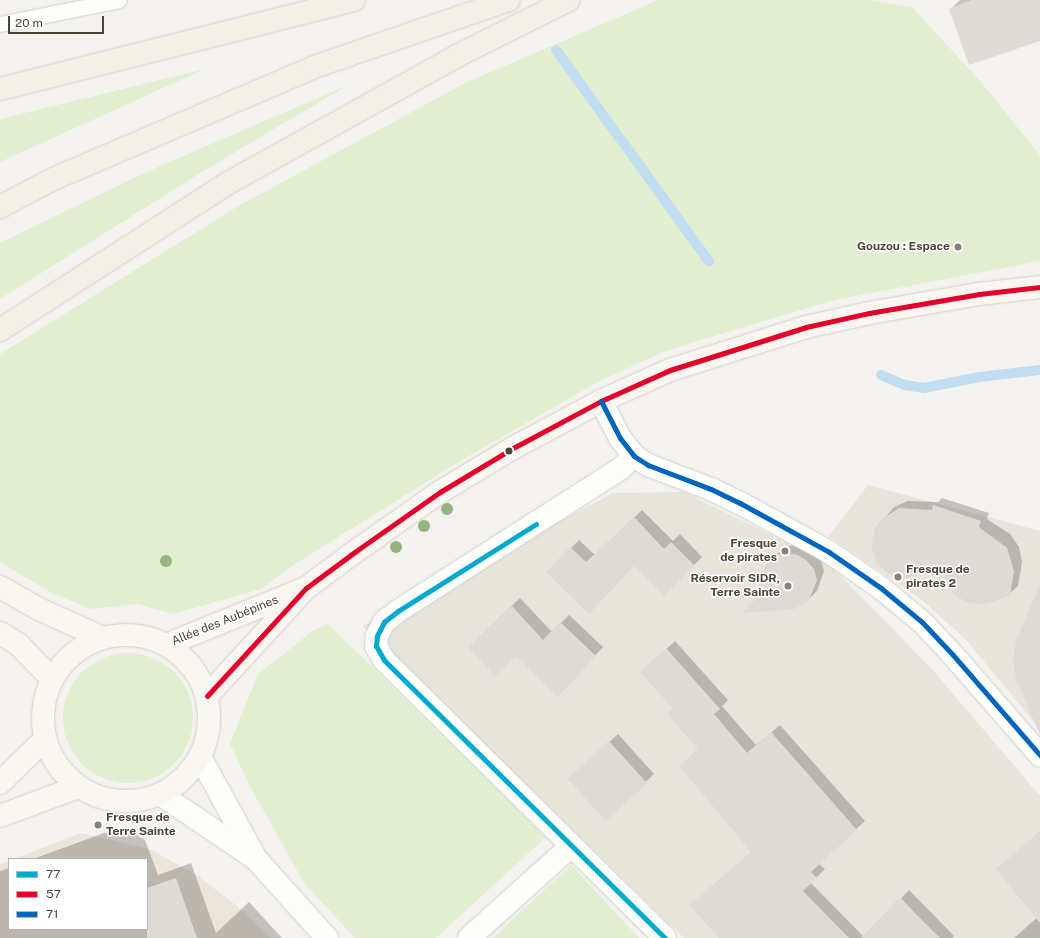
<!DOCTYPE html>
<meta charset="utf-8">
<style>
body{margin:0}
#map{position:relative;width:1040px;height:938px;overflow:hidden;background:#f4f2ee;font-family:"Public Sans",sans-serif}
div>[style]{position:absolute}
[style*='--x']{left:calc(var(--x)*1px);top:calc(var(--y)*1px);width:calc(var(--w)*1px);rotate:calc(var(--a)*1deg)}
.residential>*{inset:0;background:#e7e4dc}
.education>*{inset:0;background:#eae5da}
.green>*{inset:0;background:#e1eecf}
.round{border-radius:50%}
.shadow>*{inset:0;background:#0003}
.stream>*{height:10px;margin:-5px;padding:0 5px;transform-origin:5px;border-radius:5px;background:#c0ddf1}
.building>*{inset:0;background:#dedbd6;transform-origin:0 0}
.roads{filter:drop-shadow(0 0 1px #d2d0cb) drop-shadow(0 0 1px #d2d0cb)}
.lane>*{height:15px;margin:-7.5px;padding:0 7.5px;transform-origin:7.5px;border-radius:7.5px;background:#fdfdfc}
.street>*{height:22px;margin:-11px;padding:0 11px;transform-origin:11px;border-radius:11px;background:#fdfdfc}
.secondary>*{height:22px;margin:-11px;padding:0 11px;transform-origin:11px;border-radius:11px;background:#f7f6f1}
.secondary>.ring{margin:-11px;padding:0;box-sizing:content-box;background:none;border:22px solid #f7f6f1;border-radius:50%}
.primary>*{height:22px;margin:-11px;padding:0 11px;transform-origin:11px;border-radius:11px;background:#f2efe6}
.bus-1>*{height:5px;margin:-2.5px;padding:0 2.5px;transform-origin:2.5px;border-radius:2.5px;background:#00a9ce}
.bus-2>*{height:5px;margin:-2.5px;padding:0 2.5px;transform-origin:2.5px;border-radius:2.5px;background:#e4002b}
.bus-3>*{height:5px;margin:-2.5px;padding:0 2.5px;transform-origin:2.5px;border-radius:2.5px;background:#0065bd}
.trees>*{width:12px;height:12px;margin:-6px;border-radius:50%;background:#96b382}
.dots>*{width:11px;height:11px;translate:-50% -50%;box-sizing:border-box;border:2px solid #fff;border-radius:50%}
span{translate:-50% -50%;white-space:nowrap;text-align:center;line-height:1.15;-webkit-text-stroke:3px #fff;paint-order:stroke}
.poi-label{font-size:12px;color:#4b4439;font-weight:700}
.right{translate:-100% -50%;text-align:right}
.left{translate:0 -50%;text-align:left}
.street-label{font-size:12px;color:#4b4439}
.legend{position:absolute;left:8px;top:858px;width:140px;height:72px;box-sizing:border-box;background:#fff;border:1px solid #b7b4b0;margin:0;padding:5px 7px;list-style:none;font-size:12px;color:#4b4439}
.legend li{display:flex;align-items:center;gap:8px;height:20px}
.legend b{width:20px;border:1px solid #b7b4b0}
.scale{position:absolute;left:8px;top:16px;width:96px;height:18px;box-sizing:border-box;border:2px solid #4b4439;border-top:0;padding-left:5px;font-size:12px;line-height:14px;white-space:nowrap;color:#4b4439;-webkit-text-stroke:3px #fff;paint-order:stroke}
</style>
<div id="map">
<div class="residential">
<div style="clip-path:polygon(868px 485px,1040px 531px,1040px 729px,966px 640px,922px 600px,829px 536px)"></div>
<div style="clip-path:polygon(684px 492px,828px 563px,931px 668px,1040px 796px,1040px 938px,684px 938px,363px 626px,613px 493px)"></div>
</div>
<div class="education">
<div style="clip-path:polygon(81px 833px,150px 849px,198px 876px,237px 906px,270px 938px,0 938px,0 864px,9px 861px,9px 929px,147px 929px,147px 859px,14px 859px)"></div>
</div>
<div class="green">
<div style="clip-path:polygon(658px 0,868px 0,912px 7px,981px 82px,1040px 155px,1040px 261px,834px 300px,665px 351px,596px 383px,455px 464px,295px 564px,261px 589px,173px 614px,138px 604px,91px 609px,54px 594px,0 562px,0 354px,240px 205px,467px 82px)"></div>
<div style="clip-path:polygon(205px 69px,0 162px,0 119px)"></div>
<div style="clip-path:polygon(348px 85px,202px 172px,0 299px,0 243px,142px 174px)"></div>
<div style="clip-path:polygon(328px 624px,546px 837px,436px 938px,355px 938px,304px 883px,251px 788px,230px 744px,258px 674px,314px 630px)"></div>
<div class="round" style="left:63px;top:653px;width:130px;height:130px"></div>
<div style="clip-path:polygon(571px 865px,639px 938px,493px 938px)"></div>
</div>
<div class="shadow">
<div style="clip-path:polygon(960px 0,1040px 0,1040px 40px,951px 9px)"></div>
<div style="clip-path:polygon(942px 498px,989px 513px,987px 519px,1010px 534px,1019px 547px,1022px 562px,1018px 586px,1009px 594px,872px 544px,876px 528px,894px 507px,908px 501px,938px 502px)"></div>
<div style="clip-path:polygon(642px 510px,673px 541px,680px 534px,702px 557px,664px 595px,634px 565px,547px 572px,579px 540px,595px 555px)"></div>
<div style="clip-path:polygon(796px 545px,815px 553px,821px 561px,824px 571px,817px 591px,809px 599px,762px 593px,768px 562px,785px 547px)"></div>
<div style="clip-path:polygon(520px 598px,552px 632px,569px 615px,603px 647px,566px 687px,516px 655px,477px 639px)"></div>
<div style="clip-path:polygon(675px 641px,728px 700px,722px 706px,756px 745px,780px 725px,865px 821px,819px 864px,825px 869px,811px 883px,864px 937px,909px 890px,954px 936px,953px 938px,720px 938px,752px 852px,699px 749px,650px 664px)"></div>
<div style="clip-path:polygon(618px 734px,654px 774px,606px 819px,578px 771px)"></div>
<div style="clip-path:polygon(104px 833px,136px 835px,145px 840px,158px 875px,191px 863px,216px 933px,249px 902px,282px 938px,0 938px,0 871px,9px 868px,9px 929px,147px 929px,147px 859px,33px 859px)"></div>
<div style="clip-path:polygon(1040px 915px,1040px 938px,1014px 938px)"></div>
</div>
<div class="stream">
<div style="--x:556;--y:50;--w:261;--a:54.1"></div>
<div style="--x:881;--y:375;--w:26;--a:23"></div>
<div style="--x:905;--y:385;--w:19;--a:9"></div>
<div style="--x:924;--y:388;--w:57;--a:-11.1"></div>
<div style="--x:980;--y:377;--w:60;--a:-6.7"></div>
</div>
<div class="building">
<div style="clip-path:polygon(971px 0,1040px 0,1040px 41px,969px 65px,949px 9px)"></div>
<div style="clip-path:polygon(933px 505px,981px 521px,979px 527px,1007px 548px,1014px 571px,1010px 595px,987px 604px,969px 603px,954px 595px,939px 568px,906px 578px,889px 574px,882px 568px,876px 561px,871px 544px,879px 521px,899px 508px,932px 510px)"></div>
<div style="clip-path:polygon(634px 517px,664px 549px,671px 542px,695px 566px,664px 596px,634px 566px,589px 614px,546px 572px,570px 547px,586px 562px)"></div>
<div style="clip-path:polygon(787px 553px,798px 555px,807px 561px,814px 569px,817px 580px,809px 600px,795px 609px,742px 613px,761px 593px,759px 582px,767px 562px,776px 555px)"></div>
<div style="clip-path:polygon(1040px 585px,1040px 735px,1016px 679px,1013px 659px,1016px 640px)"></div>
<div style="clip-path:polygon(512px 606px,543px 640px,560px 622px,596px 656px,558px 697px,516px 657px,495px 676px,468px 647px)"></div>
<div style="clip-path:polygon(666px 648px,720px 709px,714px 714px,747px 753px,771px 732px,857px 830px,811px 872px,817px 878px,803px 891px,849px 938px,719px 938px,689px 905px,751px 852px,679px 766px,698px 749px,667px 714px,673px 709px,640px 672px)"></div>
<div style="left:609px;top:741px;width:57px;height:56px;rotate:48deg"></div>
<div style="clip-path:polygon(1040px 831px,1040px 923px,996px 869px)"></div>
<div style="clip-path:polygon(176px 878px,197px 938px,147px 938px,147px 888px)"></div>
<div style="clip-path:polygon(900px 897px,912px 910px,940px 938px,861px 938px)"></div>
</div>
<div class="roads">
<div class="lane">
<div style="--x:0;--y:24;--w:121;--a:-11.4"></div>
</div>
<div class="street">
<div style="--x:601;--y:401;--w:42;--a:62.8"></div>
<div style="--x:620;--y:438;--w:23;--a:52"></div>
<div style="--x:634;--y:456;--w:17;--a:33"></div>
<div style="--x:648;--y:465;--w:67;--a:20.9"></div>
<div style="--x:711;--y:489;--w:32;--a:26"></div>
<div style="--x:740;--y:503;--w:102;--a:28.8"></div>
<div style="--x:829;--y:552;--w:63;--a:34.7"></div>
<div style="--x:881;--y:588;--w:53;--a:39.7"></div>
<div style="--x:922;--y:622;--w:45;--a:46.8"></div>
<div style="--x:953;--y:655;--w:133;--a:49"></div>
<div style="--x:634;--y:456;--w:19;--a:137"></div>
<div style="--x:620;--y:469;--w:264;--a:147.4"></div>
<div style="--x:398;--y:611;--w:18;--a:142"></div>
<div style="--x:384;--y:622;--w:16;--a:117"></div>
<div style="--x:377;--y:636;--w:10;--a:96"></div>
<div style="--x:376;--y:646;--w:16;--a:60"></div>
<div style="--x:384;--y:660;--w:395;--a:44.7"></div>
<div style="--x:200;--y:757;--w:116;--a:61.2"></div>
<div style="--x:256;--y:859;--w:106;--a:48.1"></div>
<div style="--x:160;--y:794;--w:112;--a:34.1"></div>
<div style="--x:469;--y:938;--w:137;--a:-42"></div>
</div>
<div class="secondary">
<div style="--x:0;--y:587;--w:45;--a:29.4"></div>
<div style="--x:39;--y:609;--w:70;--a:24.4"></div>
<div style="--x:0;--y:633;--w:21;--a:31"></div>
<div style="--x:18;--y:644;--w:49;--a:45.8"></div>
<div class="ring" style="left:43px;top:635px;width:144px;height:144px"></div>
<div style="--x:166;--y:645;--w:146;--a:-22.2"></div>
<div style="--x:207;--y:696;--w:147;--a:-47.5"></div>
<div style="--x:306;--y:588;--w:62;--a:-36.5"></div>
<div style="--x:356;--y:551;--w:103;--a:-35.1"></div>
<div style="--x:440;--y:492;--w:85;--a:-31.1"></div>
<div style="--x:513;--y:448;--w:100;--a:-28.1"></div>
<div style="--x:601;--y:401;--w:76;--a:-24.2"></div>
<div style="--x:670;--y:370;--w:143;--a:-17.5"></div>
<div style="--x:806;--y:327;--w:65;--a:-12.5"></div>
<div style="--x:869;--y:313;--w:112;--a:-9.8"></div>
<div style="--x:979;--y:294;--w:61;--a:-6.5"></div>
<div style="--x:0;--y:783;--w:63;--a:-44.4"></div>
<div style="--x:0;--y:816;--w:83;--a:-20.4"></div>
</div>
<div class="primary">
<div style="--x:0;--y:89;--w:365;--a:-14.1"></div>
<div style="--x:0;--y:207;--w:60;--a:-27.8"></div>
<div style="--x:53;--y:179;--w:284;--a:-23.2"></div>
<div style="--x:314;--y:67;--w:206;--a:-19"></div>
<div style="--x:0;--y:330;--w:271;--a:-32.8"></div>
<div style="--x:228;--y:183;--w:262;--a:-29"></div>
<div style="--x:457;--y:56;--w:125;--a:-26.6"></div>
</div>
</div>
<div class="bus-1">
<div style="--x:536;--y:524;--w:163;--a:147.8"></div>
<div style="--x:398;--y:611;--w:18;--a:142"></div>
<div style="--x:384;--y:622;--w:16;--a:117"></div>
<div style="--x:377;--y:636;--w:10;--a:96"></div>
<div style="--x:376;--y:646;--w:16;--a:60"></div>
<div style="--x:384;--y:660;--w:395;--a:44.7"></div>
</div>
<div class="bus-2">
<div style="--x:207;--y:696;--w:147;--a:-47.5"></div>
<div style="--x:306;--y:588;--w:62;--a:-36.5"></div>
<div style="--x:356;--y:551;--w:103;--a:-35.1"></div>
<div style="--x:440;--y:492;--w:85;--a:-31.1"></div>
<div style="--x:513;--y:448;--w:100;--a:-28.1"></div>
<div style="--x:601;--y:401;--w:76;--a:-24.2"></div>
<div style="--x:670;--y:370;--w:143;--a:-17.5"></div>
<div style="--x:806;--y:327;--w:65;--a:-12.5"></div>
<div style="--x:869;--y:313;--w:112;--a:-9.8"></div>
<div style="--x:979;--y:294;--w:61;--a:-6.5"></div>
</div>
<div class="bus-3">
<div style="--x:601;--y:401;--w:42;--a:62.8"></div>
<div style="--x:620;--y:438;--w:23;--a:52"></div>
<div style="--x:634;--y:456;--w:17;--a:33"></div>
<div style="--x:648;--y:465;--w:67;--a:20.9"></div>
<div style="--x:711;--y:489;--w:32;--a:26"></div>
<div style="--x:740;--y:503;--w:102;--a:28.8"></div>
<div style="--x:829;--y:552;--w:63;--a:34.7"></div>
<div style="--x:881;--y:588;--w:53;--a:39.7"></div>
<div style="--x:922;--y:622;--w:45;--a:46.8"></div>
<div style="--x:953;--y:655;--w:133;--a:49"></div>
</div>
<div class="trees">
<div style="left:447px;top:509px"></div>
<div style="left:424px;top:526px"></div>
<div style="left:396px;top:547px"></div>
<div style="left:166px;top:561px"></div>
</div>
<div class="dots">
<div style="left:958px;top:247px;background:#868178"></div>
<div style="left:509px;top:451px;background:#4b4439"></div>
<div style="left:785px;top:551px;background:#868178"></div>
<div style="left:898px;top:577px;background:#868178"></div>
<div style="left:788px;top:586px;background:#868178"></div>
<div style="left:98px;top:825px;background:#868178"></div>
</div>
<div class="poi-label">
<span class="right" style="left:950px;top:247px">Gouzou : Espace</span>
<span class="right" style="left:777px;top:551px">Fresque<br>de pirates</span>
<span class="left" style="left:906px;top:577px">Fresque de<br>pirates 2</span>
<span class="right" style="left:780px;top:586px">Réservoir SIDR,<br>Terre Sainte</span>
<span class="left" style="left:106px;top:825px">Fresque de<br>Terre Sainte</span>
</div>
<div class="street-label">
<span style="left:225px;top:621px;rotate:-22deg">Allée des Aubépines</span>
</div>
<ul class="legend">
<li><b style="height:5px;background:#00a9ce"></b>77</li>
<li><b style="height:5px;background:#e4002b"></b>57</li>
<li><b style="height:5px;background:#0065bd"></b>71</li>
</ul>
<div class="scale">20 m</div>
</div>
